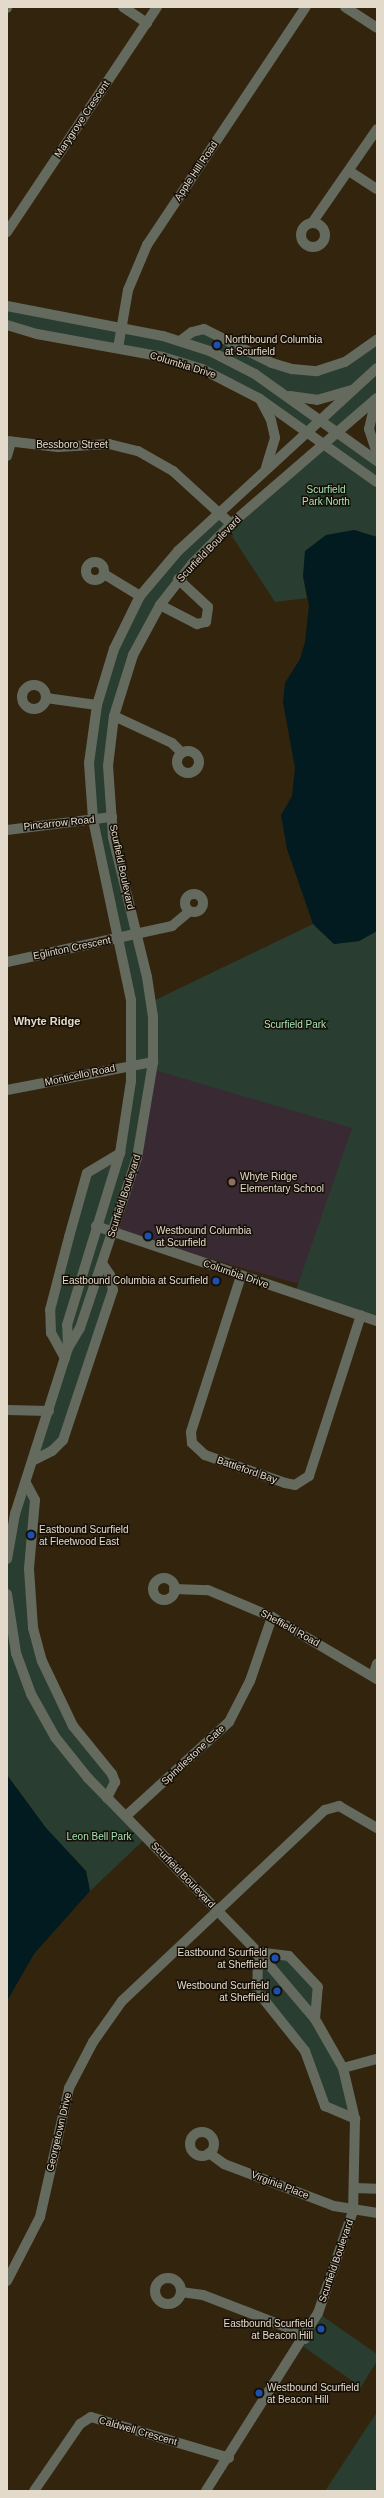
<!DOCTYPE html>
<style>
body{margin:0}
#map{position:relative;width:384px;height:2498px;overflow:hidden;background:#33240d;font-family:Helvetica,sans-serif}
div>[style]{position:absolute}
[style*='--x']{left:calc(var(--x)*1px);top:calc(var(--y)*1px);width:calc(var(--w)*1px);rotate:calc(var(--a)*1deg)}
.education>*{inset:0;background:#392933;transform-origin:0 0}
.green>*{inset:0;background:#293e30}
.water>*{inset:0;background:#011b21}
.minor>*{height:10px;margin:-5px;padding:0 5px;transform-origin:5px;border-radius:5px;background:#656a5e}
.minor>.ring{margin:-5px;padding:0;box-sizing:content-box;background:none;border:10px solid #656a5e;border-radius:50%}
.dots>*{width:11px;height:11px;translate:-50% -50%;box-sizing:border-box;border:2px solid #160f06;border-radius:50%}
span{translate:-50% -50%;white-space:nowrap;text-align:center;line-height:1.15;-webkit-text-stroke:3px #160f06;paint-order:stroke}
.street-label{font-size:10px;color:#e4dacc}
.poi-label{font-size:10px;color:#e4dacc}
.left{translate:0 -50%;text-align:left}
.right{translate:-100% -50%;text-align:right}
.park-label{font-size:10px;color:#a4e3b8}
.neighbourhood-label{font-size:11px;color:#e4dacc;font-weight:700}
.frame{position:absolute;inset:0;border:8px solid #e4dacc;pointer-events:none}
</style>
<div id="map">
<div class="education">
<div style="left:154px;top:1070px;width:206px;height:166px;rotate:16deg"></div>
</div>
<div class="green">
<div style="clip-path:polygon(evenodd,7px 306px,179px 341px,204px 329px,272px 363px,317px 371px,377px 340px,377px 398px,339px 433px,377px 461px,377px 537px,354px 530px,303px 576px,307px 598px,275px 602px,228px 530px,178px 579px,133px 655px,108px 766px,113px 837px,151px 1002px,313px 924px,334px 944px,359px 941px,377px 931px,377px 1321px,295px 1293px,352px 1128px,154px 1070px,148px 1107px,102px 1263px,113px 1290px,63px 1440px,34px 1460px,65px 1358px,51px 1333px,50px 1310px,87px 1173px,120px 1153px,131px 1081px,131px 1000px,96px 841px,89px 763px,97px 705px,140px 596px,219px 512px,227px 529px,338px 433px,322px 421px,309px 432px,202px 369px,7px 325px,7px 306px,356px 389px,322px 421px,284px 394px,317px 400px,356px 389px)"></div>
<div style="clip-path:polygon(26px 1483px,35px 1500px,31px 1542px,33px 1628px,61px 1706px,112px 1774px,108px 1798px,148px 1836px,90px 1891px,86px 1871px,46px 1828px,7px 1775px,7px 1555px)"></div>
<div style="clip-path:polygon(258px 1952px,289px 1956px,318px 1987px,315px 2019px,343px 2068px,355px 2119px,325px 2106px,305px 2051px,257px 1991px)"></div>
<div style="clip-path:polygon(318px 2313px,377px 2354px,377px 2361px,361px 2387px,301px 2345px)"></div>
<div style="clip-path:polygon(377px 2412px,377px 2487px,374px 2491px,325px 2491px)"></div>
</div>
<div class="water">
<div style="clip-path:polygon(354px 530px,377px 537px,377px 931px,359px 941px,334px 944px,313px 924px,287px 849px,281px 815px,292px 796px,295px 768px,283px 702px,285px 683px,300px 659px,305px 642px,309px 606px,303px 576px,305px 551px,326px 535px)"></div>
<div style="clip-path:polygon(7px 1775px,46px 1828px,86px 1871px,90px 1891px,34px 1954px,7px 2001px)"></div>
</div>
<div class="minor">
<div style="--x:123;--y:7;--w:29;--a:34"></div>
<div style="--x:345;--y:7;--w:38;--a:33"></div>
<div style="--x:7;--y:8;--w:1;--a:-90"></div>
<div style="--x:349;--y:171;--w:33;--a:33"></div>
<div class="ring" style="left:301px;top:223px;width:14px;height:14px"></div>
<div style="--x:312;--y:223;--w:114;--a:-55.3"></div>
<div style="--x:7;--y:232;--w:270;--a:-56.3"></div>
<div style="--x:7;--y:306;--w:159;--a:10.9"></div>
<div style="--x:163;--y:336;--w:49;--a:17.7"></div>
<div style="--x:210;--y:351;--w:51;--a:27.1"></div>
<div style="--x:255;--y:374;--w:150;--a:35.5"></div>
<div style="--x:7;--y:325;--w:31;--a:17"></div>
<div style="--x:37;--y:334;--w:128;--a:10.3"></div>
<div style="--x:163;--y:357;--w:41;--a:17.1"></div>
<div style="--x:202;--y:369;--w:65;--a:27.3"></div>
<div style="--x:260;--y:399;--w:143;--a:35.4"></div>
<div style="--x:180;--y:341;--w:15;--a:-37"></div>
<div style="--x:192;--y:332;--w:12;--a:-14"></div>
<div style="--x:204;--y:329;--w:76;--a:26.6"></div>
<div style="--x:272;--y:363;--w:21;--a:17"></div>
<div style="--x:292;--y:369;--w:25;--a:5"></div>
<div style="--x:317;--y:371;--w:29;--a:-18"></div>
<div style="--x:345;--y:362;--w:39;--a:-35"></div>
<div style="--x:118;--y:348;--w:59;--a:-80.2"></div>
<div style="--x:128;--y:290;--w:49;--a:-67.1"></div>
<div style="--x:147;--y:245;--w:286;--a:-56.3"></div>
<div style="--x:290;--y:396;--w:27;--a:8"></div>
<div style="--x:317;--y:400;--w:36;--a:-16"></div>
<div style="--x:376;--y:399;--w:31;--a:103"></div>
<div style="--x:369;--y:429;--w:25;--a:72"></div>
<div style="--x:261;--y:401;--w:21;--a:62"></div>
<div style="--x:271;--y:420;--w:18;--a:77"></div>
<div style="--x:275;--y:438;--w:31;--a:107"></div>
<div style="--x:7;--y:441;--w:51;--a:6.7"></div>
<div style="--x:58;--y:447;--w:51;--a:-3.4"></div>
<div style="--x:109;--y:444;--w:30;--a:14"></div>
<div style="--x:138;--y:451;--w:40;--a:29.7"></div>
<div style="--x:173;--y:471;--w:79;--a:42.4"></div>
<div style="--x:7;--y:456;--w:15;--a:-74"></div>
<div class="ring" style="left:86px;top:562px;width:8px;height:8px"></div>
<div style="--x:104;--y:574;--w:42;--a:31.4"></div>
<div style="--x:160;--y:605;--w:42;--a:27.2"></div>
<div style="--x:197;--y:624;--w:9;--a:-13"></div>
<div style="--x:206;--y:622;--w:15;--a:-82"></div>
<div style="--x:208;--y:607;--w:41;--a:-137"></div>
<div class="ring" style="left:22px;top:685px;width:14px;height:14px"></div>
<div style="--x:46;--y:698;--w:51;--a:7.8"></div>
<div style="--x:114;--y:716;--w:64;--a:25"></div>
<div style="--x:172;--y:743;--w:14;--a:45"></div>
<div class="ring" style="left:177px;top:751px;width:12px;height:12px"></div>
<div style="--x:7;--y:830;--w:106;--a:-7.1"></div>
<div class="ring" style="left:185px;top:894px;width:8px;height:8px"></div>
<div style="--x:7;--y:962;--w:169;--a:-12.3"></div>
<div style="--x:172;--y:926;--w:23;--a:-40"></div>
<div style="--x:7;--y:1090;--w:149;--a:-10.9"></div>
<div style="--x:96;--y:1226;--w:297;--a:18.7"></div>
<div style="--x:241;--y:1276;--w:164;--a:107.8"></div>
<div style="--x:191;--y:1432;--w:11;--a:85"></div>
<div style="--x:192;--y:1443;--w:18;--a:43"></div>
<div style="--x:205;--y:1455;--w:85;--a:19.3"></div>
<div style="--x:285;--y:1483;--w:10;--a:11"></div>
<div style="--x:295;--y:1485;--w:17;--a:-33"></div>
<div style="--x:309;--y:1476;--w:169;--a:-72.1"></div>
<div style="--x:68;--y:1348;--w:23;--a:-59"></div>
<div style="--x:80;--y:1328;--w:179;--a:-71.5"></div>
<div style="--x:137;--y:1158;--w:97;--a:-80.5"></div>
<div style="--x:153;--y:1062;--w:45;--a:-90"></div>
<div style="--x:153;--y:1017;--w:40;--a:-98.5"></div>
<div style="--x:147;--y:977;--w:144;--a:-103.7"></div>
<div style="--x:113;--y:837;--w:71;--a:-94"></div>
<div style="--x:108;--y:766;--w:50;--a:-83.2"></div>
<div style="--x:114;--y:716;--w:64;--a:-72.7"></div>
<div style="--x:133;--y:655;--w:57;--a:-61.6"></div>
<div style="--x:160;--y:605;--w:52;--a:-52"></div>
<div style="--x:192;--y:564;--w:56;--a:-45.7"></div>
<div style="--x:231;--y:524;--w:193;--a:-40.8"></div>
<div style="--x:65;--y:1358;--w:29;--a:-119"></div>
<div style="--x:51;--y:1333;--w:23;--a:-92"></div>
<div style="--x:50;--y:1310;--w:75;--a:-75.4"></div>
<div style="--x:69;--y:1237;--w:66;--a:-74.3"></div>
<div style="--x:87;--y:1173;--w:39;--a:-31"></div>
<div style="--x:7;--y:1410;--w:42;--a:1.4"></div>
<div style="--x:34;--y:1460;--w:20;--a:-27"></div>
<div style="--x:52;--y:1451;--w:16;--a:-45"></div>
<div style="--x:63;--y:1440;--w:158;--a:-71.6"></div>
<div style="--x:113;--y:1290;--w:15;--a:-101"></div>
<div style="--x:110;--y:1275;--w:14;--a:-124"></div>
<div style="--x:26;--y:1483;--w:19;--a:62"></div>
<div style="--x:35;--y:1500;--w:69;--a:95"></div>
<div style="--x:29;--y:1569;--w:59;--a:86.1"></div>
<div style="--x:33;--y:1628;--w:34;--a:75"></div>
<div style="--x:42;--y:1661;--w:72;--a:64.5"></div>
<div style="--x:73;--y:1726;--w:62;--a:50.9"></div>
<div style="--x:112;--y:1774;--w:9;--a:69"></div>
<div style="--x:115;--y:1782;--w:18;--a:117"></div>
<div style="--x:7;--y:1559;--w:46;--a:-79.9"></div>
<div style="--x:15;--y:1514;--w:174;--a:-72.3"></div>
<div style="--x:68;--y:1348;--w:23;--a:-92"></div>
<div style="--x:67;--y:1325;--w:180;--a:-72.9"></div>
<div style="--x:120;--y:1153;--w:73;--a:-81.3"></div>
<div style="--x:131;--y:1081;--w:81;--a:-90"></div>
<div style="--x:131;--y:1000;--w:185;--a:-101.9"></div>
<div style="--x:93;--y:819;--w:56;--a:-94.1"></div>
<div style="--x:89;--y:763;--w:59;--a:-82.1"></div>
<div style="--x:97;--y:705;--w:59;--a:-73.1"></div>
<div style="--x:114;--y:649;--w:59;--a:-63.9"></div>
<div style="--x:140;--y:596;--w:59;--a:-49.8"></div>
<div style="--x:178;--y:551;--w:270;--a:-42.6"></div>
<div class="ring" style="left:153px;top:1578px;width:12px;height:12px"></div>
<div style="--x:174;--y:1589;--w:34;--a:2"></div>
<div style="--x:208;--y:1590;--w:69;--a:22.9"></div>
<div style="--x:272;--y:1617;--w:122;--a:30.6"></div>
<div style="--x:7;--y:1594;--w:60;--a:81.3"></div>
<div style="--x:16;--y:1653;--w:44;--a:69.9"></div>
<div style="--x:31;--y:1694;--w:49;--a:60.8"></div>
<div style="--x:55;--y:1737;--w:53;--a:51.2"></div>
<div style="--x:88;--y:1778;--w:243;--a:45.7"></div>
<div style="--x:258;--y:1952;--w:88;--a:49.6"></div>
<div style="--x:315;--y:2019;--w:56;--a:60.3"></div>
<div style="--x:343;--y:2068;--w:52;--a:76.8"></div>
<div style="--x:355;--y:2119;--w:92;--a:91.2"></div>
<div style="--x:353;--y:2211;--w:108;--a:108.9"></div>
<div style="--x:318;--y:2313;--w:210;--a:122.2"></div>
<div style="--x:373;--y:1676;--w:13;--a:-72"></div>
<div style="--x:126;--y:1816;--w:139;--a:-42.4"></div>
<div style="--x:229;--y:1722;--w:46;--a:-62.9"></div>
<div style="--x:250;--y:1681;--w:68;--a:-71"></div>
<div style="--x:315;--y:2019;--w:32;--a:-85"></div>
<div style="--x:318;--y:1987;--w:42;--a:-133.1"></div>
<div style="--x:289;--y:1956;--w:31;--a:-173"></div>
<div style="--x:258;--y:1952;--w:39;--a:91"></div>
<div style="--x:257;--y:1991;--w:77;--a:51.3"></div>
<div style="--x:305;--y:2051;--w:59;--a:70"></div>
<div style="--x:325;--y:2106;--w:33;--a:23"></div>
<div style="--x:343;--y:2068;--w:35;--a:-15"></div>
<div class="ring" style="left:190px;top:2132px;width:14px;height:14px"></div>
<div style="--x:209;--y:2153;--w:19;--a:36"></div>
<div style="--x:224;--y:2164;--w:118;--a:20.9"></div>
<div style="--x:334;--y:2206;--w:44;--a:9.2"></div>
<div style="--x:354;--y:2188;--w:23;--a:2"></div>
<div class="ring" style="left:155px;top:2278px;width:16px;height:16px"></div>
<div style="--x:7;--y:2281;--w:72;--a:-62.7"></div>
<div style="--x:40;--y:2217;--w:132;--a:-77.3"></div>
<div style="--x:69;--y:2088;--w:52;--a:-62.4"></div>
<div style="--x:93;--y:2042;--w:50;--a:-54.7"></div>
<div style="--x:122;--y:2001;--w:279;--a:-43.3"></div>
<div style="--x:325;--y:1810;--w:15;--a:-16"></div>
<div style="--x:339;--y:1806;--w:44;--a:30.1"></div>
<div style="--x:181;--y:2292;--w:22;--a:8"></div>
<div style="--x:203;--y:2295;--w:94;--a:21.1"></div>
<div style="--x:291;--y:2329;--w:17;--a:36"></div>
<div style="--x:34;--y:2491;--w:81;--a:-55.5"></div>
<div style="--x:80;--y:2424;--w:13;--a:-32"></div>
<div style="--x:91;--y:2417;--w:144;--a:16.5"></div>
</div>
<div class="dots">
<div style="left:217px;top:345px;background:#1a4fb4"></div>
<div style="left:232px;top:1182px;background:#8d6e63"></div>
<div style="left:148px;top:1236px;background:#1a4fb4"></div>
<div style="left:216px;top:1281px;background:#1a4fb4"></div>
<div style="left:31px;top:1535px;background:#1a4fb4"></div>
<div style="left:275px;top:1958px;background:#1a4fb4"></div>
<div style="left:277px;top:1991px;background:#1a4fb4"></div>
<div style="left:321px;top:2329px;background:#1a4fb4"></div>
<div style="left:259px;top:2393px;background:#1a4fb4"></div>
</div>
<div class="street-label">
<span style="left:82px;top:119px;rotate:-56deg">Marygrove Crescent</span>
<span style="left:196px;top:171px;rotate:-56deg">Apple Hill Road</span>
<span style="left:183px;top:365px;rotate:17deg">Columbia Drive</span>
<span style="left:72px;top:445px">Bessboro Street</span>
<span style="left:209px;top:549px;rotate:-46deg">Scurfield Boulevard</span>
<span style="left:59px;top:823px;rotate:-6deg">Pincarrow Road</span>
<span style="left:122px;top:867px;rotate:78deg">Scurfield Boulevard</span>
<span style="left:72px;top:948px;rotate:-12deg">Eglinton Crescent</span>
<span style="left:80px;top:1075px;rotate:-12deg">Monticello Road</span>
<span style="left:124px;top:1196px;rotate:-72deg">Scurfield Boulevard</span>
<span style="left:236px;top:1274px;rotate:19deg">Columbia Drive</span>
<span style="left:247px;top:1470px;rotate:19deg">Battleford Bay</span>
<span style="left:290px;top:1628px;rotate:29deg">Sheffield Road</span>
<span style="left:193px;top:1755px;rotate:-43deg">Spindlestone Gate</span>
<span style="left:183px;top:1875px;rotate:46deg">Scurfield Boulevard</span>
<span style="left:59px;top:2132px;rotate:-77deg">Georgetown Drive</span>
<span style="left:280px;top:2185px;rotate:21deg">Virginia Place</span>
<span style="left:336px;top:2261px;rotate:-71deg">Scurfield Boulevard</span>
<span style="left:138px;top:2431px;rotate:16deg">Caldwell Crescent</span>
</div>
<div class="poi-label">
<span class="left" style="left:225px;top:345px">Northbound Columbia<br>at Scurfield</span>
<span class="left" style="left:240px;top:1182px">Whyte Ridge<br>Elementary School</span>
<span class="left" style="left:156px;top:1236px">Westbound Columbia<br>at Scurfield</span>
<span class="right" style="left:208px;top:1281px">Eastbound Columbia at Scurfield</span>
<span class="left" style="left:39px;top:1535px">Eastbound Scurfield<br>at Fleetwood East</span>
<span class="right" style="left:267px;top:1958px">Eastbound Scurfield<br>at Sheffield</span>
<span class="right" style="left:269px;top:1991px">Westbound Scurfield<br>at Sheffield</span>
<span class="right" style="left:313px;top:2329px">Eastbound Scurfield<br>at Beacon Hill</span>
<span class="left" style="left:267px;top:2393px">Westbound Scurfield<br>at Beacon Hill</span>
</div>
<div class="park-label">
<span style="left:326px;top:495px">Scurfield<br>Park North</span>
<span style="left:295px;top:1025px">Scurfield Park</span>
<span style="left:99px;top:1837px">Leon Bell Park</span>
</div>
<div class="neighbourhood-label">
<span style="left:47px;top:1021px">Whyte Ridge</span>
</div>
<div class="frame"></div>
</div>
